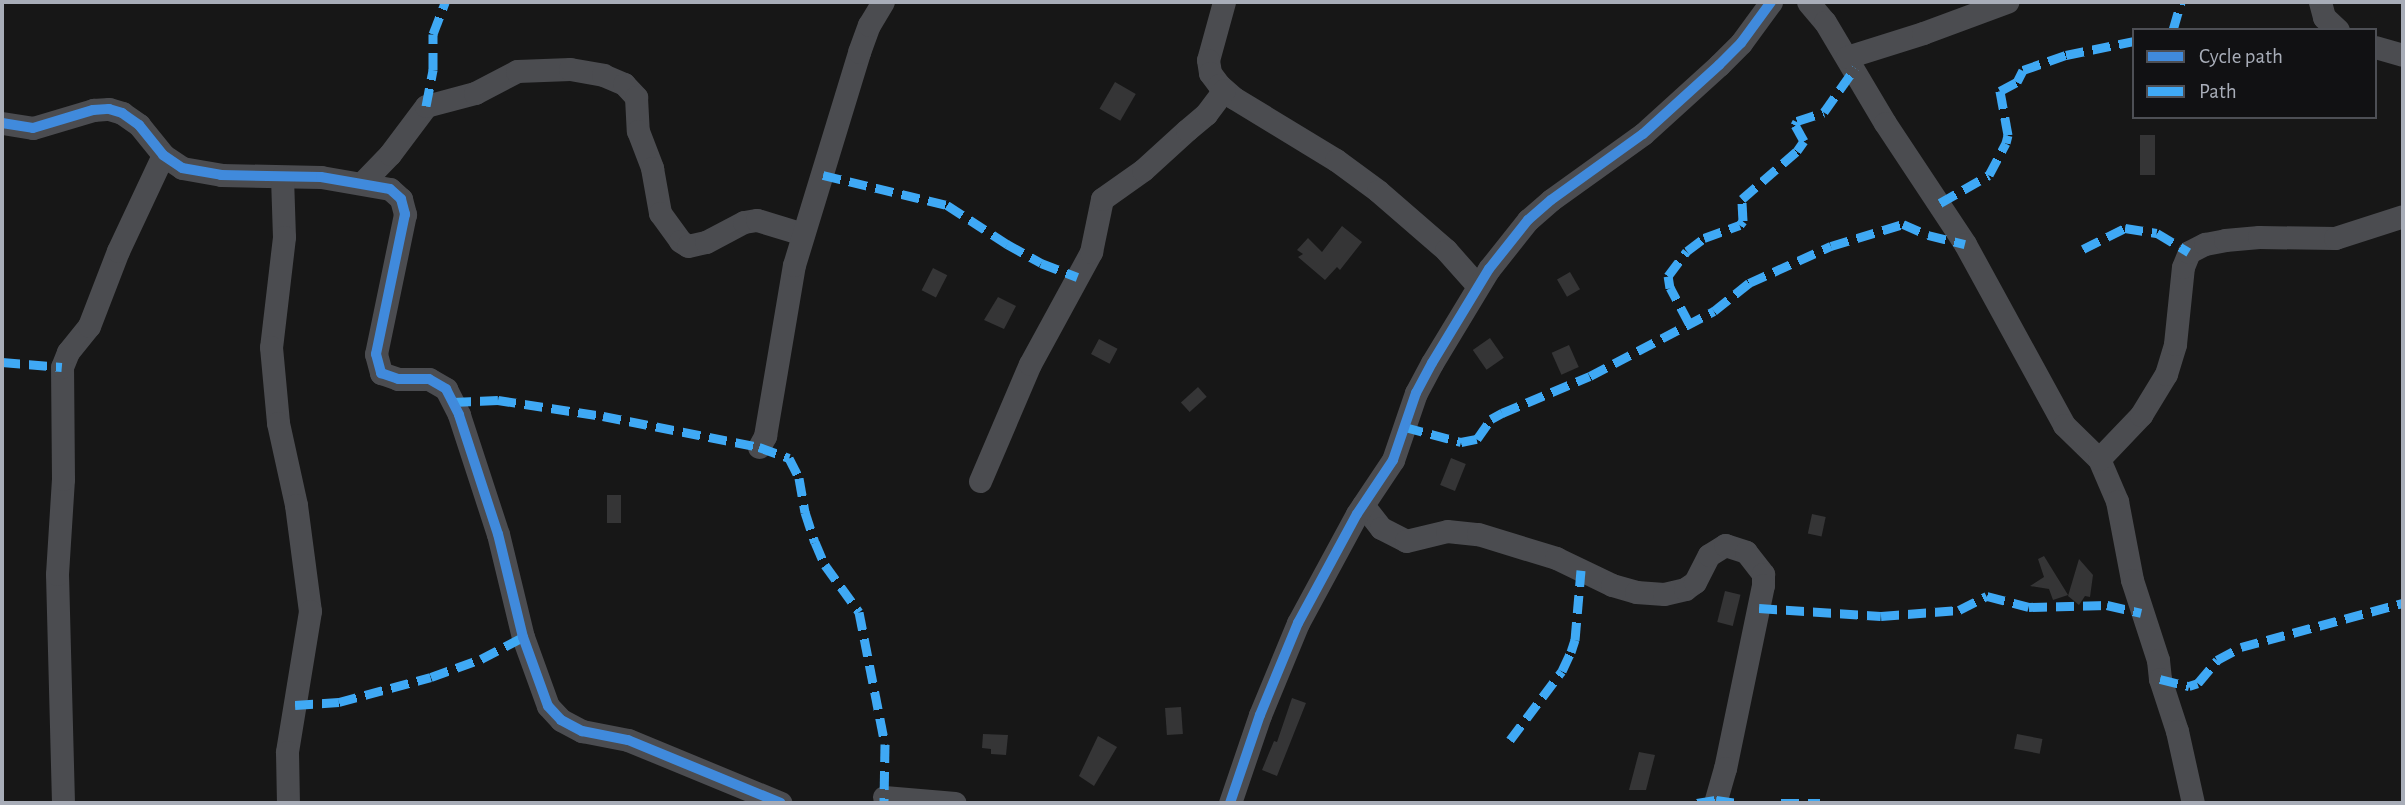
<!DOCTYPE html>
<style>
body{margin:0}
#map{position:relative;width:2405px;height:805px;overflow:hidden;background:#171717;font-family:"Alegreya Sans",sans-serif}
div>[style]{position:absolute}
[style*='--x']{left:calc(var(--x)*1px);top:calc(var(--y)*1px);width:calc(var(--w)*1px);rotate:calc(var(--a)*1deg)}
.building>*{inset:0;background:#353536;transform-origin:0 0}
.minor>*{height:23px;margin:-11.5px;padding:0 11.5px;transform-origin:11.5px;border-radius:11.5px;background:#4b4c50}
.quiet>*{height:9px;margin-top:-4.5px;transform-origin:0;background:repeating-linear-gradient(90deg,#3fa9f5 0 18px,transparent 0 27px)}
.cycleway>*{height:10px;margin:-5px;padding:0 5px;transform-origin:5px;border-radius:5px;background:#408adc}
span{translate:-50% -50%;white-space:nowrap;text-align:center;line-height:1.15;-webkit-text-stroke:7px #111113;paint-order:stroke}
.frame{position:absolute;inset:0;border:4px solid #a8adb8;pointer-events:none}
.legend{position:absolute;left:2132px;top:28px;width:245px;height:91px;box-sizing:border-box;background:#111113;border:2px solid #4d4f55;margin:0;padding:9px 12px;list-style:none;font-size:21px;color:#a8adb8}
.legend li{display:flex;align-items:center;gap:14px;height:35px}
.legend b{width:35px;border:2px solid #4d4f55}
</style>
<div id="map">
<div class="building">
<div style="left:1115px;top:82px;width:24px;height:31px;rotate:30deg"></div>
<div style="left:2140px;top:135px;width:15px;height:40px"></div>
<div style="clip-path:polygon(1342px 226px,1362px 242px,1340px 270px,1337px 267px,1325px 280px,1298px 257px,1303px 254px,1297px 250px,1308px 238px,1322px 252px)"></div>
<div style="left:933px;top:268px;width:16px;height:25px;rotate:27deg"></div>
<div style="left:1570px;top:272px;width:20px;height:15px;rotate:60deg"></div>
<div style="clip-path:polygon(998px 297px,1016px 306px,1004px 329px,984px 320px)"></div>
<div style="left:1490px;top:338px;width:24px;height:21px;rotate:55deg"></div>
<div style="left:1099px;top:339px;width:21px;height:17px;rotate:28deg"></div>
<div style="left:1569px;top:345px;width:24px;height:19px;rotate:66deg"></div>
<div style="left:1198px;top:387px;width:13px;height:23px;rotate:48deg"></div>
<div style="left:1451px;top:458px;width:16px;height:29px;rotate:22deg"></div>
<div style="left:607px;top:495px;width:14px;height:28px"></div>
<div style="left:1812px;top:514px;width:14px;height:20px;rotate:12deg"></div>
<div style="clip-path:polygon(2044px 556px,2065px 590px,2068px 595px,2053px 600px,2049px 589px,2030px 586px,2044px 577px,2038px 559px)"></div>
<div style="clip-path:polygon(2079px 559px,2093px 575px,2090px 597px,2085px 596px,2079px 605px,2068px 596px)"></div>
<div style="left:1725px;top:591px;width:16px;height:32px;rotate:14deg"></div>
<div style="clip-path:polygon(1292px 698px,1306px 703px,1277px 776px,1262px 770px,1274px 741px,1277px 742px)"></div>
<div style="left:1181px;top:707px;width:27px;height:16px;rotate:86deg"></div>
<div style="clip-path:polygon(983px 734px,1008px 735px,1006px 755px,991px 754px,991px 749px,982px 748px)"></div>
<div style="left:2017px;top:734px;width:26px;height:15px;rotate:11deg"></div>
<div style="clip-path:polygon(1098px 736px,1117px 747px,1094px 786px,1079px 776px)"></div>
<div style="clip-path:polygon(1639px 752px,1655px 755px,1646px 790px,1629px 790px)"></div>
</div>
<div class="minor">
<div style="--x:1224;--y:2;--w:60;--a:105.4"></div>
<div style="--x:1208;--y:60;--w:13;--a:81"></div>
<div style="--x:1210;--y:73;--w:15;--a:53"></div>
<div style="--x:1219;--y:85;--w:20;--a:41"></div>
<div style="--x:1234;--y:98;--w:119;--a:31.3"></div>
<div style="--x:1336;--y:160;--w:52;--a:36.4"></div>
<div style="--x:1378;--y:191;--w:90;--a:40.9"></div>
<div style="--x:1446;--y:250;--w:48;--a:48.4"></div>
<div style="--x:1808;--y:2;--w:26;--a:50"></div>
<div style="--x:1825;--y:22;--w:117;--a:59.3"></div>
<div style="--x:1885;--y:123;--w:145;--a:56.5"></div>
<div style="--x:1965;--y:244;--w:206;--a:61.3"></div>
<div style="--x:2064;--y:425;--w:49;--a:44.2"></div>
<div style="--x:2099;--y:459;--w:46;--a:66.8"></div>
<div style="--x:2117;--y:501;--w:80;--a:79.2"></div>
<div style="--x:2132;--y:580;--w:84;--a:72"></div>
<div style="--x:2158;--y:660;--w:19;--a:84"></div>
<div style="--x:2160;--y:679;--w:55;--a:71.9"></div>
<div style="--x:2177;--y:731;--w:74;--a:77.5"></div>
<div style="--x:2320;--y:2;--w:16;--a:75"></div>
<div style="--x:2324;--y:17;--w:19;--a:43"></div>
<div style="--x:2375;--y:47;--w:29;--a:16"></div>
<div style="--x:1847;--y:57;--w:80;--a:-17.5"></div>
<div style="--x:1923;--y:33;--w:90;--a:-20.3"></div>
<div style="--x:2;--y:123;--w:31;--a:9"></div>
<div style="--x:33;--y:128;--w:63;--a:-16.7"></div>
<div style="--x:93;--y:110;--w:16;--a:-4"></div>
<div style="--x:109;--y:109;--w:14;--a:17"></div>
<div style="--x:122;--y:113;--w:21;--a:35"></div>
<div style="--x:139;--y:125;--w:38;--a:51"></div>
<div style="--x:163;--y:155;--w:23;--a:34"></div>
<div style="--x:182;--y:168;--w:40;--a:10"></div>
<div style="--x:221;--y:175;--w:100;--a:1.1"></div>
<div style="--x:321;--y:177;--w:70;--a:9.9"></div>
<div style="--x:390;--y:189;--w:15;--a:42"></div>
<div style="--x:401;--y:199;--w:16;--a:75"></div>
<div style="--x:405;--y:214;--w:143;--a:101.7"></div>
<div style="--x:376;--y:354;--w:20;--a:75"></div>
<div style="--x:381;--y:373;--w:18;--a:19"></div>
<div style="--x:398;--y:379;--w:31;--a:0"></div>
<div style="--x:429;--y:379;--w:20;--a:30"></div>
<div style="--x:446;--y:389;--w:29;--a:63"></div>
<div style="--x:459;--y:415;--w:125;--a:71.9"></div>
<div style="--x:498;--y:534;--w:106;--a:76.4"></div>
<div style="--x:523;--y:637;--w:73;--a:70.1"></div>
<div style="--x:548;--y:706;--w:19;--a:47"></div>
<div style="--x:561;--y:720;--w:24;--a:28"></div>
<div style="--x:582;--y:731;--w:47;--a:11.1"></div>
<div style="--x:628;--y:740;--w:165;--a:22.4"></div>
<div style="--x:282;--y:177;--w:60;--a:88.1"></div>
<div style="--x:284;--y:237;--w:111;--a:96.7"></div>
<div style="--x:271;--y:347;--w:76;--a:84.7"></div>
<div style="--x:278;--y:423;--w:84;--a:77.6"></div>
<div style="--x:296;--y:505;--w:107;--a:82.5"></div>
<div style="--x:310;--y:611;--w:143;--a:99.3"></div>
<div style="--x:287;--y:752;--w:51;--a:88.9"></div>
<div style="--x:362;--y:183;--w:40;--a:-46"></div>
<div style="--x:390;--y:154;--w:60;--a:-53.1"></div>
<div style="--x:426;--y:106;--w:51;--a:-14.9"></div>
<div style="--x:475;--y:93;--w:47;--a:-27.6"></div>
<div style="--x:517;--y:71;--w:53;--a:-2.2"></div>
<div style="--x:570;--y:69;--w:34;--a:10"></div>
<div style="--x:603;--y:75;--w:23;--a:23"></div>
<div style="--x:624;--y:84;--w:18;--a:47"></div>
<div style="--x:636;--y:97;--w:34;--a:87"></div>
<div style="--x:638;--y:131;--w:40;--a:69"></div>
<div style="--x:652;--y:168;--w:46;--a:79.9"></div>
<div style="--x:660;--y:213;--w:34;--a:54"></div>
<div style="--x:680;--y:241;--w:9;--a:32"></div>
<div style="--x:688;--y:246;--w:18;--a:-13"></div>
<div style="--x:706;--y:242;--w:43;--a:-27.8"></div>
<div style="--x:744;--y:222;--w:13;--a:-9"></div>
<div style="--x:757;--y:220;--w:48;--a:16.9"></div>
<div style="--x:759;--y:447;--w:13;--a:-61"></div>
<div style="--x:765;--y:436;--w:173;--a:-80.4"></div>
<div style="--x:794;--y:265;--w:223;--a:-73"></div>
<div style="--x:859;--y:52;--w:29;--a:-70"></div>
<div style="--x:869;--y:25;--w:27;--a:-59"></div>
<div style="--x:2099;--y:459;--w:61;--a:-46.3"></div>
<div style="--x:2141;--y:415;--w:48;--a:-58.6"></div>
<div style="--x:2166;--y:374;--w:31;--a:-73"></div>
<div style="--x:2175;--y:344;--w:77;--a:-84.1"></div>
<div style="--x:2183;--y:267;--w:16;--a:-68"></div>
<div style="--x:2189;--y:252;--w:18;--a:-27"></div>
<div style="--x:2205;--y:244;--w:20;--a:-11"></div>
<div style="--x:2225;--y:240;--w:34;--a:-5"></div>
<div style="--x:2259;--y:237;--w:76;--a:0.8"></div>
<div style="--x:2335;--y:238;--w:71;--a:-17.9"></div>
<div style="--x:980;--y:481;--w:127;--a:-66.9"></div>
<div style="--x:1030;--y:364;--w:128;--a:-61.4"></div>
<div style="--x:1091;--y:252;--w:54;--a:-78.3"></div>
<div style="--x:1102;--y:199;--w:50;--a:-35.3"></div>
<div style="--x:1143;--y:170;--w:59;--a:-42.3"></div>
<div style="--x:1187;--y:130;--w:25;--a:-40"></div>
<div style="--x:1206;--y:114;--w:30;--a:-53"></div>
<div style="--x:1363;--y:505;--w:29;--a:52"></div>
<div style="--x:1381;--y:528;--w:28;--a:27"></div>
<div style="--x:1406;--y:541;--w:42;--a:-13.7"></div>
<div style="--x:1447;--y:531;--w:31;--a:6"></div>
<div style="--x:1478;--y:534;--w:82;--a:17.1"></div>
<div style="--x:1556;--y:558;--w:62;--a:25.7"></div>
<div style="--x:1612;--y:585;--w:25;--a:16"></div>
<div style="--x:1636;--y:592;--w:28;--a:4"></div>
<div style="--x:1664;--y:594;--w:22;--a:-13"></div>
<div style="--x:1685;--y:589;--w:12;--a:-35"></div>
<div style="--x:1695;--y:582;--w:30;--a:-63"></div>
<div style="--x:1709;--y:555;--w:19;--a:-32"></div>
<div style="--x:1725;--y:545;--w:22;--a:18"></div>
<div style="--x:1746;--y:552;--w:28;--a:52"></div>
<div style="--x:1763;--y:574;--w:11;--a:90"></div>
<div style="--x:1763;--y:585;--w:187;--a:101.7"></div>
<div style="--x:1725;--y:768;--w:33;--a:106"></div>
<div style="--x:884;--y:797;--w:71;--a:4.8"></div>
<div style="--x:63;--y:803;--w:229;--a:-91.5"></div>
<div style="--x:57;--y:574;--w:95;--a:-86.4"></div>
<div style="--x:63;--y:479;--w:112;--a:-90.5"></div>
<div style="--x:62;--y:367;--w:16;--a:-68"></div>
<div style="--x:68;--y:352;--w:33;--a:-51"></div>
<div style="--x:89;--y:326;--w:80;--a:-68.9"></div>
<div style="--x:118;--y:251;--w:106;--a:-64.9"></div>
<div style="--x:1230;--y:803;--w:93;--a:-71.2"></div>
<div style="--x:1260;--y:715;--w:100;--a:-67.6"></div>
<div style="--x:1298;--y:623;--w:124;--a:-61.6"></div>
<div style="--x:1357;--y:514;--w:65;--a:-56.3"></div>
<div style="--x:1393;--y:460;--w:71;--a:-71.1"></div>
<div style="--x:1416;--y:393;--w:34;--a:-62"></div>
<div style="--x:1432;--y:363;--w:110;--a:-58.8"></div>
<div style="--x:1489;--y:269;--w:63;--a:-51.5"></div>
<div style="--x:1528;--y:220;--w:30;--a:-41"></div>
<div style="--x:1551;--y:200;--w:113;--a:-35.7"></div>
<div style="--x:1643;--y:134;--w:103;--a:-42.2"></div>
<div style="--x:1719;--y:65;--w:31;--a:-45"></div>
<div style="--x:1741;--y:43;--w:51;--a:-53.8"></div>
</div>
<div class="quiet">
<div style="--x:2173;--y:30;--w:29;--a:-74"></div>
<div style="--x:426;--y:106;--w:37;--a:-79"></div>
<div style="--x:433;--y:70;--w:36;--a:-90"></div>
<div style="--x:433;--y:34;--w:34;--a:-69"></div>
<div style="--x:823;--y:175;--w:128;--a:13.6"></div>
<div style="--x:947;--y:205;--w:72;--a:33"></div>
<div style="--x:1007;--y:244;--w:39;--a:29"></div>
<div style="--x:1041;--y:263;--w:39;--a:21"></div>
<div style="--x:1940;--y:203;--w:56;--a:-29.7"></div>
<div style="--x:1989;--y:175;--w:36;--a:-62"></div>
<div style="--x:2006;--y:143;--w:8;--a:-76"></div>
<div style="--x:2008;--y:135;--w:45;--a:-100.3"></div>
<div style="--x:2000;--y:91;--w:19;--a:-28"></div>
<div style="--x:2017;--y:82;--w:13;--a:-63"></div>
<div style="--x:2023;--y:70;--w:46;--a:-19.2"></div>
<div style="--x:2066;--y:55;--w:69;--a:-11.6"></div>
<div style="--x:2083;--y:249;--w:47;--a:-26.6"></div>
<div style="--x:2125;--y:228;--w:32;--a:9"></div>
<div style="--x:2157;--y:233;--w:37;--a:31"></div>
<div style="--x:1689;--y:323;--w:40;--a:-118"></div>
<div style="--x:1670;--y:288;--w:12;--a:-99"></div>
<div style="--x:1668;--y:276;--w:31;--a:-53"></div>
<div style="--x:1687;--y:251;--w:21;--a:-37"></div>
<div style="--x:1704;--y:238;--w:38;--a:-20"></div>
<div style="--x:1740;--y:225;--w:5;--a:-53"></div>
<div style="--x:1743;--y:221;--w:22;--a:-93"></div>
<div style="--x:1742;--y:199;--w:73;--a:-41.1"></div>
<div style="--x:1797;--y:151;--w:12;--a:-55"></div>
<div style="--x:1804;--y:141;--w:18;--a:-119"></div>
<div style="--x:1795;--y:125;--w:4;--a:-63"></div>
<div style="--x:1797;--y:121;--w:28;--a:-18"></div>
<div style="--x:1824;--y:112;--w:54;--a:-54.8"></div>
<div style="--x:2;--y:362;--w:60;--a:4.8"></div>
<div style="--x:453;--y:402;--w:45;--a:-2.5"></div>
<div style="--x:498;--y:400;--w:106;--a:8.7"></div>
<div style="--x:603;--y:416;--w:159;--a:11.2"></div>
<div style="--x:759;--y:447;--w:32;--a:20"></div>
<div style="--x:789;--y:458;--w:22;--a:63"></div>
<div style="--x:799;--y:478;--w:35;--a:80"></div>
<div style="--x:805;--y:512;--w:32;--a:72"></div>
<div style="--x:815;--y:542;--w:25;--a:67"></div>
<div style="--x:825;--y:565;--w:58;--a:54.1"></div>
<div style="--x:859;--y:612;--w:135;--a:78.9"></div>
<div style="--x:885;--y:744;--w:59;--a:91"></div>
<div style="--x:1405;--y:427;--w:58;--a:15"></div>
<div style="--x:1461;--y:442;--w:16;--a:-11"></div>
<div style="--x:1477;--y:439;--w:24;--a:-55"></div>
<div style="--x:1491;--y:419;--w:13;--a:-29"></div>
<div style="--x:1502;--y:413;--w:95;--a:-22.8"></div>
<div style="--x:1590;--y:376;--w:140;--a:-27.7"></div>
<div style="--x:1714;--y:311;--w:45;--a:-38.7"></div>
<div style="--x:1749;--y:283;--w:90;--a:-24.3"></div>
<div style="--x:1831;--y:246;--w:75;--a:-17"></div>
<div style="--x:1903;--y:224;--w:27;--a:24"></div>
<div style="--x:1928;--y:235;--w:38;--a:14"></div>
<div style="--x:1759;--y:608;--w:122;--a:3.8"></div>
<div style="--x:1881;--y:616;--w:78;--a:-4.4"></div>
<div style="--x:1959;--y:610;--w:31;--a:-27"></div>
<div style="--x:1987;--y:596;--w:43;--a:14.7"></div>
<div style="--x:2029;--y:607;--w:78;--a:-1.5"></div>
<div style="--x:2107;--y:605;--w:35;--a:13"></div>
<div style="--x:2160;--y:679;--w:30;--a:14"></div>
<div style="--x:2189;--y:686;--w:9;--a:-18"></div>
<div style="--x:2198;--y:683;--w:30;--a:-50"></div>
<div style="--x:2217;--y:660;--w:27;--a:-28"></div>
<div style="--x:2241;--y:647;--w:168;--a:-15.2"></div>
<div style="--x:295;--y:705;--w:44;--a:-3.9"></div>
<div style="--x:339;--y:702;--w:95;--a:-15.2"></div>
<div style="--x:431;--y:677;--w:53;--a:-19.8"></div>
<div style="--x:481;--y:659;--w:47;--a:-27.6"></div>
<div style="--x:1510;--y:740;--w:86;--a:-53"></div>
<div style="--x:1562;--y:671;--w:21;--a:-65"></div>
<div style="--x:1571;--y:652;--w:13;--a:-72"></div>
<div style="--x:1575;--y:640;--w:70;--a:-85.1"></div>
<div style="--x:1697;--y:803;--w:19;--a:-9"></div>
<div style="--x:1716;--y:800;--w:21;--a:8"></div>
<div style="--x:1781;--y:803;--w:39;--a:0"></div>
</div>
<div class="cycleway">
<div style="--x:2;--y:123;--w:31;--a:9"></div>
<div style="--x:33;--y:128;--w:63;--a:-16.7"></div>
<div style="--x:93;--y:110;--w:16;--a:-4"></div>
<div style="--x:109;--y:109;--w:14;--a:17"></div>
<div style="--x:122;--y:113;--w:21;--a:35"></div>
<div style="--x:139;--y:125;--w:38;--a:51"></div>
<div style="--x:163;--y:155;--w:23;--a:34"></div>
<div style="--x:182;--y:168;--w:40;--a:10"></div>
<div style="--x:221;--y:175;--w:100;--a:1.1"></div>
<div style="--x:321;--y:177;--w:70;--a:9.9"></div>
<div style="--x:390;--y:189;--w:15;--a:42"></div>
<div style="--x:401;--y:199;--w:16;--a:75"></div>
<div style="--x:405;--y:214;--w:143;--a:101.7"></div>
<div style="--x:376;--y:354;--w:20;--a:75"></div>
<div style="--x:381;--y:373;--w:18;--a:19"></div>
<div style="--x:398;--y:379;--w:31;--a:0"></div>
<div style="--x:429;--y:379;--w:20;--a:30"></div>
<div style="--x:446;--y:389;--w:29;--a:63"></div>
<div style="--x:459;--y:415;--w:125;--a:71.9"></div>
<div style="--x:498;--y:534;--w:106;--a:76.4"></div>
<div style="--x:523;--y:637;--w:73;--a:70.1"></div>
<div style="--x:548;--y:706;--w:19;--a:47"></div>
<div style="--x:561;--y:720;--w:24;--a:28"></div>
<div style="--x:582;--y:731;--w:47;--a:11.1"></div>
<div style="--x:628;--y:740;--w:165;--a:22.4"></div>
<div style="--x:1230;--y:803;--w:93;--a:-71.2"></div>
<div style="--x:1260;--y:715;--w:100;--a:-67.6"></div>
<div style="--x:1298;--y:623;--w:124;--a:-61.6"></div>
<div style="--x:1357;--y:514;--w:65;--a:-56.3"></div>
<div style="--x:1393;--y:460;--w:71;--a:-71.1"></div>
<div style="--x:1416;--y:393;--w:34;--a:-62"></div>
<div style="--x:1432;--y:363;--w:110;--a:-58.8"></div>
<div style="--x:1489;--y:269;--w:63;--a:-51.5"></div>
<div style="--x:1528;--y:220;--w:30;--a:-41"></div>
<div style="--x:1551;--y:200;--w:113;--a:-35.7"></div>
<div style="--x:1643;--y:134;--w:103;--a:-42.2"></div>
<div style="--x:1719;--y:65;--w:31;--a:-45"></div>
<div style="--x:1741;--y:43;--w:51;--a:-53.8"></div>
</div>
<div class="frame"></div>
<ul class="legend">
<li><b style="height:9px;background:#408adc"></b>Cycle path</li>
<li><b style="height:9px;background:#3fa9f5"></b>Path</li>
</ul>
</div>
